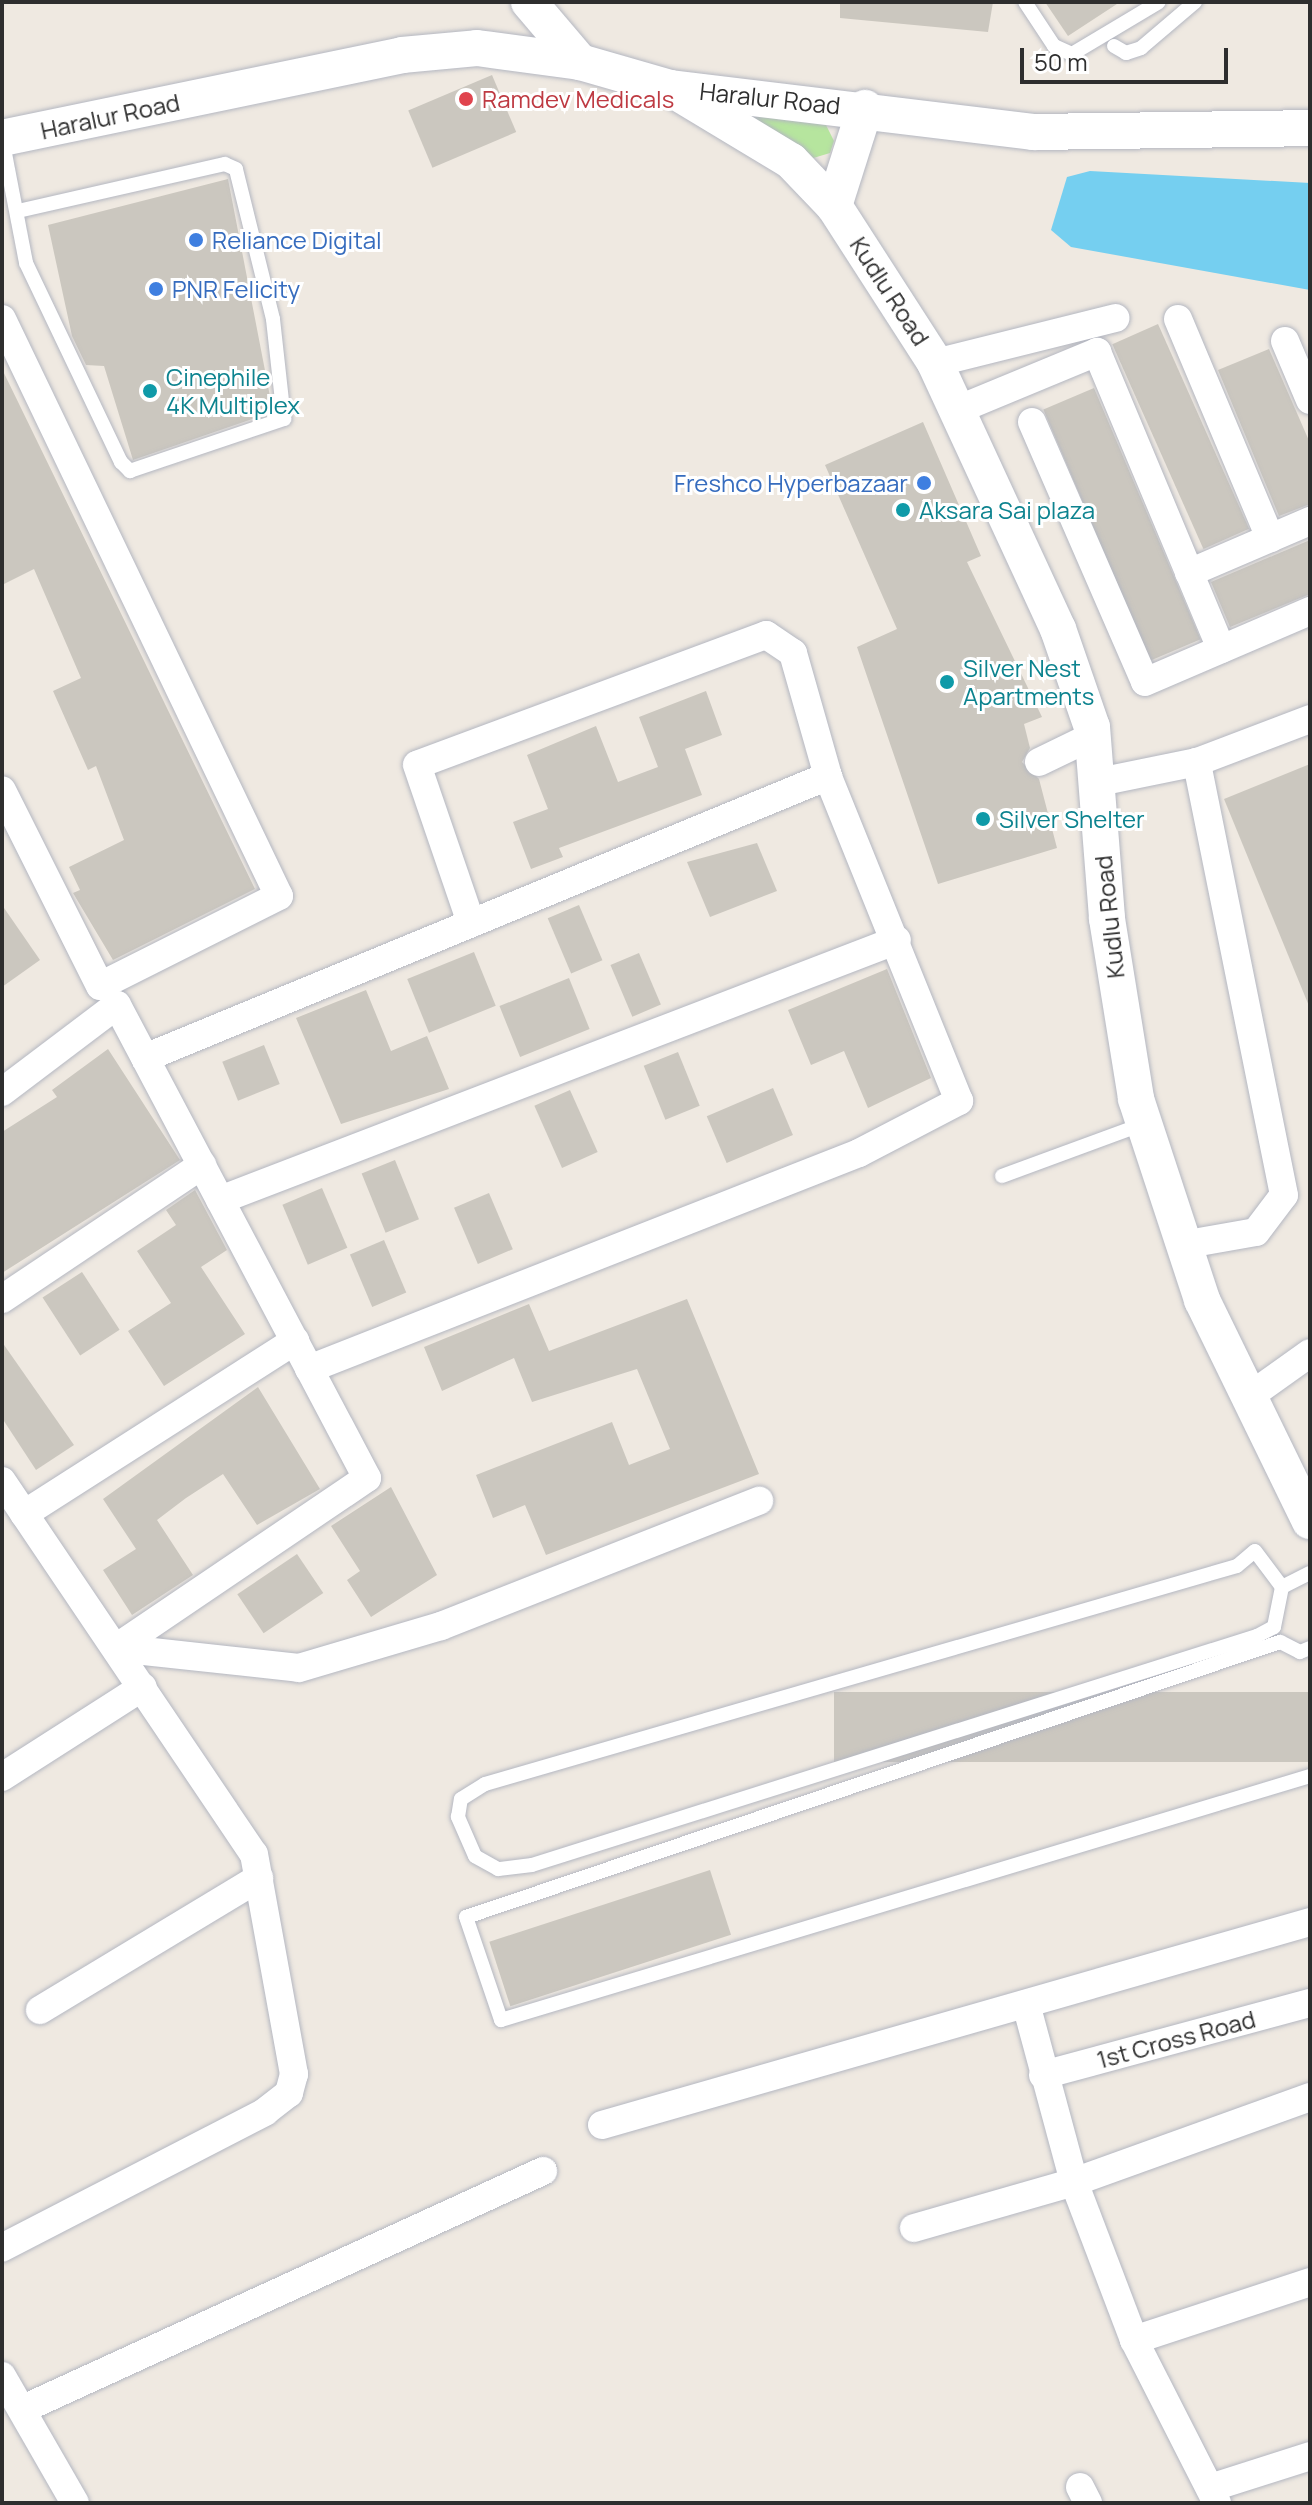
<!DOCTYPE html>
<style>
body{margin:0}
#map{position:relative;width:1312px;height:2505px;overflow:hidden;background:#efe9e1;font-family:Manrope,sans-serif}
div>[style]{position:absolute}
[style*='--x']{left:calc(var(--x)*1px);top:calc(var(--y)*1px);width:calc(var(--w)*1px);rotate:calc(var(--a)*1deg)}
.green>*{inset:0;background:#b6e59e}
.water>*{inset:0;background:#75cff0}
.building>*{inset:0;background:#cbc7bf;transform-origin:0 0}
.roads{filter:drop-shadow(0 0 2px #b4b7c1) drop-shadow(0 0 2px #b4b7c1)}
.service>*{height:14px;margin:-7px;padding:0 7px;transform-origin:7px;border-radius:7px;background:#fff}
.minor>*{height:28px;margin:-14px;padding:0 14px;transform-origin:14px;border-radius:14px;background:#fff}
.tertiary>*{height:36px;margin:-18px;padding:0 18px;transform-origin:18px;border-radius:18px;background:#fff}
.dots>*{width:22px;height:22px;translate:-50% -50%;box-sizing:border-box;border:4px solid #fff;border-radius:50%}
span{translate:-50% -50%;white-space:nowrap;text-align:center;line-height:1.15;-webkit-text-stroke:6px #fff;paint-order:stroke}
.street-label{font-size:24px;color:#2e2e2e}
.health-label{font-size:24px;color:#be3a42}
.left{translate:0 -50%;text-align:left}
.shop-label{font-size:24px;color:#366cbe}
.right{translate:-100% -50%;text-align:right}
.culture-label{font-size:24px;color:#0d838f}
.frame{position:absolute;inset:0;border:4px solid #2e2e2e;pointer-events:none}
.scale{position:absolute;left:1020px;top:48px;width:208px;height:36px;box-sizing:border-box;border:4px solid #2e2e2e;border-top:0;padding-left:10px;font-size:24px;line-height:28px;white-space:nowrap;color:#2e2e2e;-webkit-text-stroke:6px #fff;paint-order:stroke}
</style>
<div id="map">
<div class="green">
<div style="clip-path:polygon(740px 109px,826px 125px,834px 141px,830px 153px,810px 159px)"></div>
</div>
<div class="water">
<div style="clip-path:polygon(1090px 171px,1310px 183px,1310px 290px,1071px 247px,1051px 230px,1067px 177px)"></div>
</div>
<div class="building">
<div style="clip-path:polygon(840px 2px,993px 2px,988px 32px,840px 18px)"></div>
<div style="clip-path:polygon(1045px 2px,1120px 2px,1068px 36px)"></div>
<div style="left:492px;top:75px;width:62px;height:91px;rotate:67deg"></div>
<div style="clip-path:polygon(228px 179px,273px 412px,133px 460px,104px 366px,86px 365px,72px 336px,48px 225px)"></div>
<div style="left:1158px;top:324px;width:224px;height:50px;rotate:66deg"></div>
<div style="clip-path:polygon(1269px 349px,1310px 443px,1310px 504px,1279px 516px,1218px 370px)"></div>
<div style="clip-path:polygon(2px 369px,255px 889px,113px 960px,73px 893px,80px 890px,69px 867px,124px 840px,96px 766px,88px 770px,53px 691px,81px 678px,34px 569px,2px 585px)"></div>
<div style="left:1094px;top:388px;width:273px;height:55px;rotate:67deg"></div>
<div style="clip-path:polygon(923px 422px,981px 556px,967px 562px,1042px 717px,1024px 724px,1030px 748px,1022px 762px,1039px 779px,1057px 848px,938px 884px,857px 647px,897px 629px,825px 465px)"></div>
<div style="clip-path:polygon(1310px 540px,1310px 594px,1230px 627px,1211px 582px)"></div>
<div style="clip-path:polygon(706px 691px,722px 735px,685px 749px,702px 795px,559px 848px,563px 857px,531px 869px,513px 822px,548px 809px,527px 755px,596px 726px,618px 782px,658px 767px,639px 717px)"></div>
<div style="clip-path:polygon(1310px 764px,1310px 1006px,1309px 1006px,1224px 799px)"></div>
<div style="clip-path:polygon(757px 843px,777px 891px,710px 917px,687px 862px)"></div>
<div style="clip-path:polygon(2px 905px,40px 960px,2px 987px)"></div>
<div style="left:579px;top:905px;width:60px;height:34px;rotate:67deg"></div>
<div style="left:474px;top:952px;width:58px;height:72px;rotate:68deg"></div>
<div style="left:639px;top:953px;width:56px;height:31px;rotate:67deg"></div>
<div style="clip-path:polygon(887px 969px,931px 1078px,868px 1108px,844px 1051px,811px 1065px,788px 1010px)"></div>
<div style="left:569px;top:978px;width:55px;height:75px;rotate:68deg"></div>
<div style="clip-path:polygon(366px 990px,391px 1051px,427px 1036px,449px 1089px,341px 1124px,296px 1018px)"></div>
<div style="left:264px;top:1045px;width:42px;height:45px;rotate:68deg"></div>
<div style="clip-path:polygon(108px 1049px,180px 1160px,2px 1273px,2px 1132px,57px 1097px,52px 1090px)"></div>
<div style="left:678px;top:1052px;width:58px;height:37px;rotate:68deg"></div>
<div style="left:773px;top:1088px;width:51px;height:72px;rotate:67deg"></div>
<div style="left:570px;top:1090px;width:68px;height:39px;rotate:66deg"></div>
<div style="left:395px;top:1160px;width:64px;height:36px;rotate:68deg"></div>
<div style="left:322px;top:1188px;width:65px;height:43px;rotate:67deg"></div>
<div style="clip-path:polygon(195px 1190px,227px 1250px,201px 1267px,245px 1334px,164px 1386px,128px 1331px,171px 1303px,137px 1251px,176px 1225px,166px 1210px)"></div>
<div style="left:489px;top:1193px;width:61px;height:38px;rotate:67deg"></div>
<div style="left:384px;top:1240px;width:57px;height:37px;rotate:67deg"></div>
<div style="left:82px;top:1272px;width:69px;height:47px;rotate:57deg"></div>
<div style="clip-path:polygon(687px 1299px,759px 1474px,546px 1555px,525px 1505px,493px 1518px,476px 1475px,612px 1422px,629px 1465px,670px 1449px,637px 1369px,532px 1402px,514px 1358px,442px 1391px,424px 1347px,529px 1304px,549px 1351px)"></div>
<div style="clip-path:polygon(2px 1342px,74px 1445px,36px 1470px,2px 1418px)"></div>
<div style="clip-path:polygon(258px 1387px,320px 1489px,257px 1525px,223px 1474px,186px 1498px,157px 1520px,193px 1575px,132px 1615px,103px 1570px,136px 1549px,103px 1499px)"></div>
<div style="clip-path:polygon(391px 1487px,437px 1575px,371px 1617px,347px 1580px,360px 1571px,331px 1526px)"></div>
<div style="left:297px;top:1554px;width:47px;height:72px;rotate:56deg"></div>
<div style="left:1310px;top:1692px;width:70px;height:476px;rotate:90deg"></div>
<div style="left:710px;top:1870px;width:68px;height:232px;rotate:72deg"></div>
</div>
<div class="roads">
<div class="service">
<div style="--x:1025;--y:2;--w:53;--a:56.6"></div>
<div style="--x:1054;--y:46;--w:20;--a:24"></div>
<div style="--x:1072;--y:54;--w:101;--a:-30.9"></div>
<div style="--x:1114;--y:46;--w:14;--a:30"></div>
<div style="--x:1126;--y:53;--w:16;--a:-18"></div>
<div style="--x:1141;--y:48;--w:71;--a:-40.4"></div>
<div style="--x:2;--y:138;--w:127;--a:79.1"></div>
<div style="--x:26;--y:263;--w:221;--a:64.5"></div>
<div style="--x:121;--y:462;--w:13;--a:45"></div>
<div style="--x:130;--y:471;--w:163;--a:-18.7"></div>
<div style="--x:284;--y:419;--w:101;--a:-96.3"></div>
<div style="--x:273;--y:319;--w:154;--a:-103.9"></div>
<div style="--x:236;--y:169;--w:12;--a:-156"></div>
<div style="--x:225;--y:164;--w:212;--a:167.2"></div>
<div style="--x:1002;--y:1176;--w:150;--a:-20.2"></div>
<div style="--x:1255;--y:1551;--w:45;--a:53.1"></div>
<div style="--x:1282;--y:1587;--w:41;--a:101.3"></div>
<div style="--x:1274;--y:1627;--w:19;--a:152"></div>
<div style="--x:1257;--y:1636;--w:760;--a:162.47"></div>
<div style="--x:532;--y:1865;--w:34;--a:173"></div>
<div style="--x:498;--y:1869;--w:26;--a:-151"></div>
<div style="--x:475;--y:1856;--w:43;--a:-113.6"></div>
<div style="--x:458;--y:1817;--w:18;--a:-81"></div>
<div style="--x:461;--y:1799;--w:28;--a:-32"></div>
<div style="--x:485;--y:1784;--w:783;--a:-16.17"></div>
<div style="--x:1237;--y:1566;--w:23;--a:-40"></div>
<div style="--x:1282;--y:1587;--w:31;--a:-27"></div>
<div style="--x:1310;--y:1648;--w:11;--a:158"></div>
<div style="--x:1300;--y:1652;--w:22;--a:-153"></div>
<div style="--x:1280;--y:1642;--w:859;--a:161.33"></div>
<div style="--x:466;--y:1917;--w:109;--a:71.2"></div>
<div style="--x:501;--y:2020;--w:845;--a:-16.78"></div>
</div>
<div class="minor">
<div style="--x:2;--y:319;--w:640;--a:64.36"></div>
<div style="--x:279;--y:896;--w:200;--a:153.3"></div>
<div style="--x:100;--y:986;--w:219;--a:-116.6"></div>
<div style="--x:1178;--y:319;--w:238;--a:67.2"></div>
<div style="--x:1285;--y:341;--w:64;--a:67"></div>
<div style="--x:935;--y:363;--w:186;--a:-14"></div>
<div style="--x:957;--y:410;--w:152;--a:-22.5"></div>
<div style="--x:1097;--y:352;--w:322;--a:67.3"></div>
<div style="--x:1032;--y:422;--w:283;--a:66.5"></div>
<div style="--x:1145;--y:682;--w:180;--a:-23.3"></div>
<div style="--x:1189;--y:573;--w:132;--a:-23.3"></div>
<div style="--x:1039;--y:762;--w:60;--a:-25.7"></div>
<div style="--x:1099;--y:782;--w:100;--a:-11.5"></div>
<div style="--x:1197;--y:762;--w:121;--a:-20.8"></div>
<div style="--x:145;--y:1058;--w:739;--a:-22.43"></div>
<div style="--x:2;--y:1092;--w:144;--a:-37.1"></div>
<div style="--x:117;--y:1005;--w:535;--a:62.14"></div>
<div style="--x:367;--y:1478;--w:303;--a:145.9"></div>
<div style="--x:220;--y:1200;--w:725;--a:-21.01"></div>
<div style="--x:1182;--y:1245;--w:75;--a:-10"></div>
<div style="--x:1256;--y:1232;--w:46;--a:-52.9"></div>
<div style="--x:1284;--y:1195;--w:442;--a:-101.4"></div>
<div style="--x:2;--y:1299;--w:241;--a:-33.8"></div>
<div style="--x:309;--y:1369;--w:591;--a:-21.44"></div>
<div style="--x:859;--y:1153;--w:113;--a:-27.5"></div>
<div style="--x:959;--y:1101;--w:350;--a:-112"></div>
<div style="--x:828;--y:776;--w:128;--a:-105.9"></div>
<div style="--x:793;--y:653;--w:32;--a:-146"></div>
<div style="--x:766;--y:635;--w:372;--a:159.6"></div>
<div style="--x:417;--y:765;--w:167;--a:71.1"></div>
<div style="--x:1247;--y:1398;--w:77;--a:-35.5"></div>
<div style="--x:2;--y:1481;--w:450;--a:56"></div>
<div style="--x:254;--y:1854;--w:224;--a:79.7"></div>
<div style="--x:294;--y:2074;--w:20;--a:105"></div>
<div style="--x:289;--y:2093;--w:31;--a:142"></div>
<div style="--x:265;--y:2112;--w:296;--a:152.7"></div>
<div style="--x:24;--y:1514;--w:322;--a:-32.6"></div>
<div style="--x:116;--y:1648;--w:184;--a:6.2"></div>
<div style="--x:299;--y:1668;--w:148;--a:-16.5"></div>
<div style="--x:441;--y:1626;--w:342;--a:-21.5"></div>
<div style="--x:2;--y:1777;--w:167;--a:-32.6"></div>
<div style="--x:1026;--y:2004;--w:184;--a:74.9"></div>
<div style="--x:1074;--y:2182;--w:169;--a:69.2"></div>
<div style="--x:1134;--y:2340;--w:183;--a:63"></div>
<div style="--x:40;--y:2010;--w:256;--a:-31.1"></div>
<div style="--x:1043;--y:2075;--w:277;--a:-15.1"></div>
<div style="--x:602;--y:2125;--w:737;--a:-16"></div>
<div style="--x:914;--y:2228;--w:166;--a:-16"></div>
<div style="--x:1074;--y:2182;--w:251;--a:-19.8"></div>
<div style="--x:1134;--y:2340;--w:185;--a:-18.2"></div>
<div style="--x:2;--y:2376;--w:146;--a:60.1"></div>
<div style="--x:23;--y:2409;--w:572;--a:-24.59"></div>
<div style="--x:1080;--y:2487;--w:18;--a:63"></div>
<div style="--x:1210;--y:2488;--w:105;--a:-17.7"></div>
</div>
<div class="tertiary">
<div style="--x:529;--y:2;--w:79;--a:49.6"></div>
<div style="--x:670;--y:88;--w:141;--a:31.1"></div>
<div style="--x:791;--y:161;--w:62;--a:46.3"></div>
<div style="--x:834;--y:206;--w:187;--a:57.2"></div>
<div style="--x:935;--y:363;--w:293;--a:65.2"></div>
<div style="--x:1058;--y:629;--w:104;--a:70.9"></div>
<div style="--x:1092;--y:727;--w:193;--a:85.5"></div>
<div style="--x:1107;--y:919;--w:182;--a:80.8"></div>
<div style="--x:1136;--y:1099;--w:212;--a:71.8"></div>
<div style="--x:1202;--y:1300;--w:246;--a:64"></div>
<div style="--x:2;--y:138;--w:409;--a:-11.7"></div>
<div style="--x:402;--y:55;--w:75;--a:-5.3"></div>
<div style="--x:477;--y:48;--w:104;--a:7.7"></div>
<div style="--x:580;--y:62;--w:94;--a:16.1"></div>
<div style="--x:670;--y:88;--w:366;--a:6.9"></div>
<div style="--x:1033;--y:132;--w:277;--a:-0.8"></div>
<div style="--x:834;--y:206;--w:103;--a:-72.4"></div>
</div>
</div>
<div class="dots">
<div style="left:466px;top:99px;background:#e0444e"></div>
<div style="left:196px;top:240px;background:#3f7fe0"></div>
<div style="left:156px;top:289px;background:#3f7fe0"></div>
<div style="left:150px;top:391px;background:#0f9aa8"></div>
<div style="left:924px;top:483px;background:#3f7fe0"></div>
<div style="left:903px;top:510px;background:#0f9aa8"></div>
<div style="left:947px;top:682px;background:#0f9aa8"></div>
<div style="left:983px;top:819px;background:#0f9aa8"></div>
</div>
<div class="street-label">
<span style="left:770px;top:98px;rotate:6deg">Haralur Road</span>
<span style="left:110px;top:116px;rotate:-12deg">Haralur Road</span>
<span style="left:890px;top:291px;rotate:57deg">Kudlu Road</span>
<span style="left:1109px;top:917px;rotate:-96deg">Kudlu Road</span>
<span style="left:1176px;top:2039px;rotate:-15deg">1st Cross Road</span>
</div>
<div class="health-label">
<span class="left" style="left:482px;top:99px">Ramdev Medicals</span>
</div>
<div class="shop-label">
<span class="left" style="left:212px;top:240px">Reliance Digital</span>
<span class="left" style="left:172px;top:289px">PNR Felicity</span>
<span class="right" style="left:908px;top:483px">Freshco Hyperbazaar</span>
</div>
<div class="culture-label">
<span class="left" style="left:166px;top:391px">Cinephile<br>4K Multiplex</span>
<span class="left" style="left:919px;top:510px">Aksara Sai plaza</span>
<span class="left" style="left:963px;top:682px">Silver Nest<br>Apartments</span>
<span class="left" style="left:999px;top:819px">Silver Shelter</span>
</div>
<div class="frame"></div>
<div class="scale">50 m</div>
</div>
